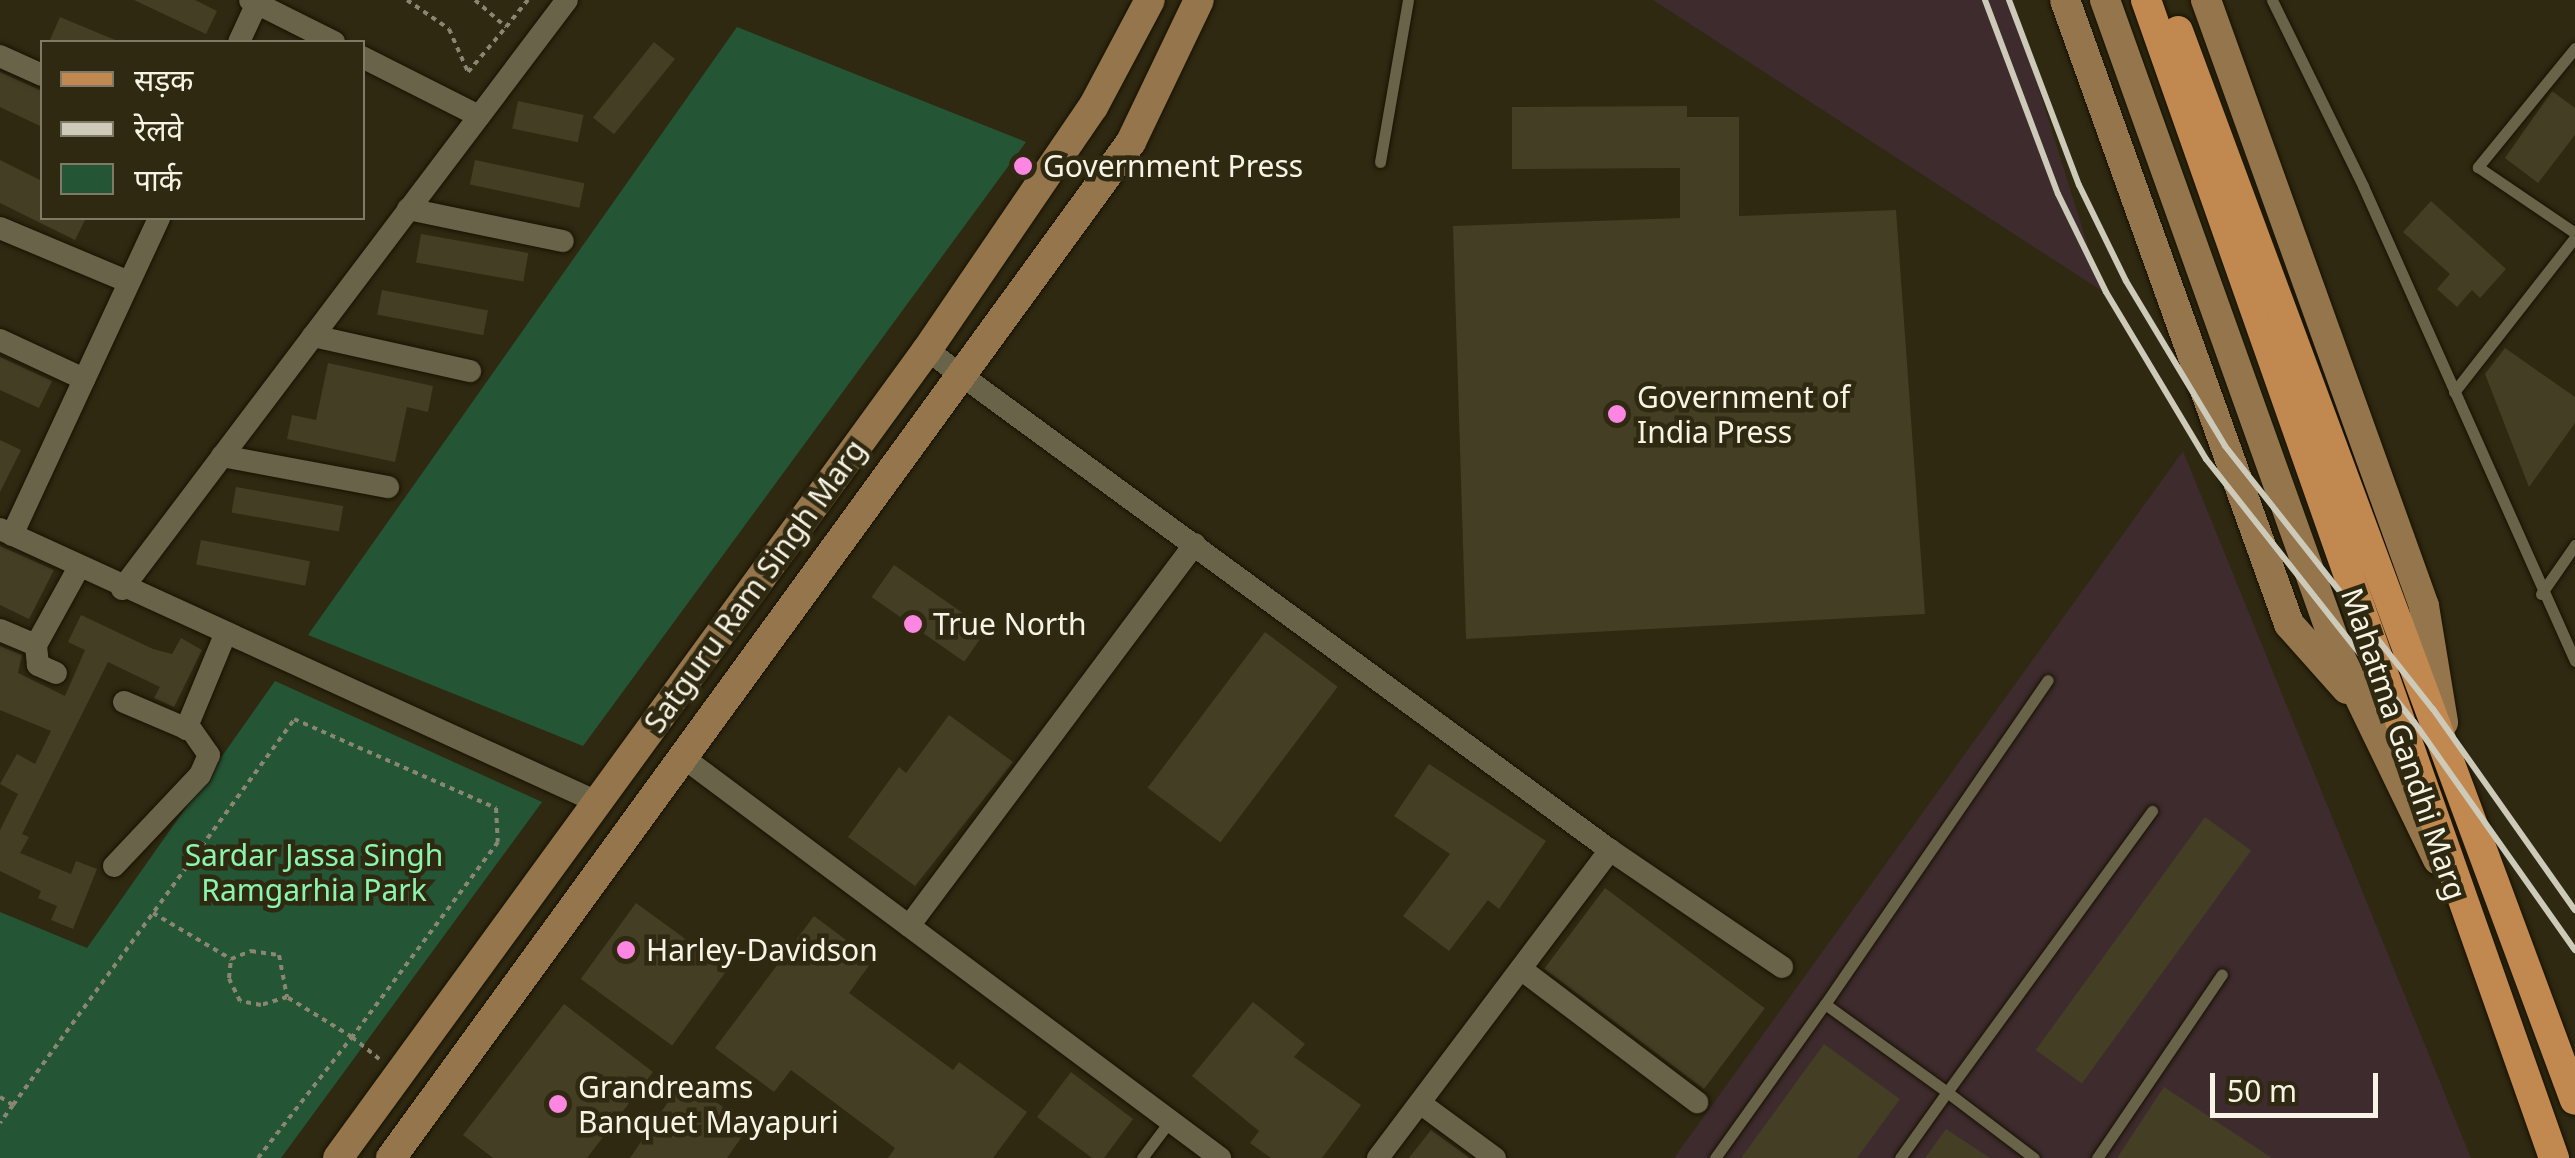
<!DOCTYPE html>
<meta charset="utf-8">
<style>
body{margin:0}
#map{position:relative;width:2575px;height:1158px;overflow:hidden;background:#2f2911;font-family:"Noto Sans","Noto Sans Devanagari",sans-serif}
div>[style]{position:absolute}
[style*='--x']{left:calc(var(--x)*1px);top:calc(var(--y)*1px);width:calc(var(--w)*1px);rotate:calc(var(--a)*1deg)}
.industrial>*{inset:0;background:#3e2b2e}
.green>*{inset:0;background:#245636}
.building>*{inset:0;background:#443e25;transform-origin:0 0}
.path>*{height:4px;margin-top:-2px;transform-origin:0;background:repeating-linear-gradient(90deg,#8a8672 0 5px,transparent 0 10px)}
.roads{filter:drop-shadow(0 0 2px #171200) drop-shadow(0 0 2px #171200)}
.lane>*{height:11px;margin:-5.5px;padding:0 5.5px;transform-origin:5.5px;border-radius:5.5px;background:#696349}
.street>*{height:22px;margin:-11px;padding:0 11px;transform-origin:11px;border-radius:11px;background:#696349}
.secondary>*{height:30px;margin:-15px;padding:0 15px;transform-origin:15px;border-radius:15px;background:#95764c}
.primary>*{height:30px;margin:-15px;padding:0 15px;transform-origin:15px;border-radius:15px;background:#c1884f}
.rail>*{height:6px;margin:-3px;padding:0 3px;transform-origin:3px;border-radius:3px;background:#cdcab9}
.dots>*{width:28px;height:28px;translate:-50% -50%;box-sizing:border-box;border:5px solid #2f2911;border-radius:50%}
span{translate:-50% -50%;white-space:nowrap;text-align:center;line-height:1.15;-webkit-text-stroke:9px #2f2911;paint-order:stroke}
.poi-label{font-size:30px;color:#f7f4e5}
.left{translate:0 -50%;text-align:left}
.street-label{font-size:30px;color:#f7f4e5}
.park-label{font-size:30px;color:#8af5ad}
.legend{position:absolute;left:40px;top:40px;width:325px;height:180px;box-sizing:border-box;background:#2f2911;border:2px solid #7f7a66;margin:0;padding:12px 18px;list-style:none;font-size:30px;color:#f7f4e5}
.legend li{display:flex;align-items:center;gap:20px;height:50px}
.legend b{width:50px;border:2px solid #7f7a66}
.scale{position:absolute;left:2210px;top:1073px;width:168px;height:45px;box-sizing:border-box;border:5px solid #f7f4e5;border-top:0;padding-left:12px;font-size:30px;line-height:35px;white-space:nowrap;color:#f7f4e5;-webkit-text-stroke:8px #2f2911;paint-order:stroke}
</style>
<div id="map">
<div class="industrial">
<div style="clip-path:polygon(1653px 0,2011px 0,2102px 291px)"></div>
<div style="clip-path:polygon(2183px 451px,2471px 1158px,1674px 1158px)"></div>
</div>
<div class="green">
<div style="clip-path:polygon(737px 27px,1026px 142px,583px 746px,308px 635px)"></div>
<div style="clip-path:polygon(275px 681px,542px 802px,281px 1158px,0 1158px,0 912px,87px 948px)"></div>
</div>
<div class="building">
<div style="clip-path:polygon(134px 0,195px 0,217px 11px,206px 34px)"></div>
<div style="clip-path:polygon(60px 17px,120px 42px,49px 42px)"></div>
<div style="left:654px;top:42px;width:27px;height:97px;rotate:39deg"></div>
<div style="clip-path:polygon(0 72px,42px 91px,42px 127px,0 107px)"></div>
<div style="clip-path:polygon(2552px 91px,2575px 108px,2575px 135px,2538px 183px,2505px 158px)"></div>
<div style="left:518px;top:101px;width:67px;height:28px;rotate:12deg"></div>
<div style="clip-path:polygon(1687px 106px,1687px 117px,1739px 117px,1739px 216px,1896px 210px,1925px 614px,1466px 639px,1453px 226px,1680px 218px,1680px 168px,1512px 169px,1512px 107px)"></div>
<div style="clip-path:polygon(0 160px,42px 181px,42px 218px,86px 218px,75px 240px,0 203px)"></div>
<div style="left:475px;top:160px;width:112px;height:25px;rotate:12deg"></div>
<div style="clip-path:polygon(2431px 201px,2506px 269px,2480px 298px,2472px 290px,2457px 307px,2437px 289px,2450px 274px,2403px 232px)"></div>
<div style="left:421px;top:234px;width:109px;height:29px;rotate:10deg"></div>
<div style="left:382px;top:290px;width:108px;height:25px;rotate:11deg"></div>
<div style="clip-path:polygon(2505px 348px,2575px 397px,2575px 423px,2529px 487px,2485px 374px)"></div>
<div style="clip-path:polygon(0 357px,52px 381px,39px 408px,0 390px)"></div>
<div style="clip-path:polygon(328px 363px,433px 386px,428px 412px,407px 407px,395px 462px,287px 439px,292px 415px,316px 420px)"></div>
<div style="clip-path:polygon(0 440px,21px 450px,0 492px)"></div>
<div style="left:236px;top:487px;width:109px;height:26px;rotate:10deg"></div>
<div style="left:201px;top:540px;width:111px;height:25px;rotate:11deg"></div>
<div style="clip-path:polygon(0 546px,54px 570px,29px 619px,0 605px)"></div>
<div style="left:894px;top:565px;width:113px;height:39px;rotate:35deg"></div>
<div style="clip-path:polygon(81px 615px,153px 649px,172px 654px,181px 638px,202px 650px,174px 707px,154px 698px,160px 687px,108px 662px,22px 834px,29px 837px,20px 853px,71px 874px,76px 861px,97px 869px,73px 929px,51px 920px,57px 906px,38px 898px,41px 891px,0 871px,0 830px,18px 794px,0 784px,17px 754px,35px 764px,51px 731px,0 710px,0 646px,22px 655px,18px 673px,65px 696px,85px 650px,68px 642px)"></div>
<div style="left:1265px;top:632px;width:91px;height:195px;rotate:37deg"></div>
<div style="clip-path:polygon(949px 715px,1013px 762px,915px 886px,848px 837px,899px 767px,906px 773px)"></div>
<div style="clip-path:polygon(1429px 764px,1546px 841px,1499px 909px,1488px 900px,1449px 951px,1403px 916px,1450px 854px,1394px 816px)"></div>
<div style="left:2205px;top:817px;width:57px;height:288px;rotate:36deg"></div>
<div style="left:1605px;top:888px;width:200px;height:101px;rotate:37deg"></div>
<div style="left:636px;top:903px;width:113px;height:94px;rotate:36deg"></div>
<div style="clip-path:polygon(814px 916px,873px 960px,849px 993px,953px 1070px,959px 1062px,1027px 1112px,993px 1158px,888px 1158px,895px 1148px,791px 1070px,774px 1092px,715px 1048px)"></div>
<div style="clip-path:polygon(1253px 1002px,1305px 1044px,1294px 1057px,1361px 1105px,1322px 1158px,1271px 1158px,1250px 1143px,1259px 1131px,1192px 1076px)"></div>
<div style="clip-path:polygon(564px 1004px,653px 1072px,587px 1158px,493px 1158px,463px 1135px)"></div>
<div style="clip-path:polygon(1824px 1044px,1900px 1099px,1857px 1158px,1741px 1158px)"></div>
<div style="clip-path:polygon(1071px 1072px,1133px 1119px,1104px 1158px,1092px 1158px,1037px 1117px)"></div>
<div style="clip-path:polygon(683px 1080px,750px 1125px,727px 1158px,630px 1158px)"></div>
<div style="clip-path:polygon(2164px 1087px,2272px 1158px,2117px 1158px)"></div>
<div style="clip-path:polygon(1946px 1129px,1990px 1158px,1925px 1158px)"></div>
<div style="clip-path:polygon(1431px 1130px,1470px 1158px,1409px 1158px)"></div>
</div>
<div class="path">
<div style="--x:407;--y:0;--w:51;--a:34.6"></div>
<div style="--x:449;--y:29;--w:47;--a:66.2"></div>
<div style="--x:468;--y:72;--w:59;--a:-49.8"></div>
<div style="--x:475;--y:0;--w:41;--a:41.1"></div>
<div style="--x:506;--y:27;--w:35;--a:-51"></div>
<div style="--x:153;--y:913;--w:91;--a:30.5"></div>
<div style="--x:0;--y:1097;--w:15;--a:32"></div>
<div style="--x:13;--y:1105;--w:22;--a:126"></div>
<div style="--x:13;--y:1105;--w:477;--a:-53.9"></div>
<div style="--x:294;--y:719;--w:221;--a:23.8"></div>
<div style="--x:496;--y:808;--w:34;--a:87"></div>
<div style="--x:498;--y:842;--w:244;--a:126.8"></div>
<div style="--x:352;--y:1037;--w:35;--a:39"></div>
<div style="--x:258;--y:1158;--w:153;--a:-52.2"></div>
<div style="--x:352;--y:1037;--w:76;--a:-148.4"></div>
<div style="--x:287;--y:997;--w:27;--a:163"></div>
<div style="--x:261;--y:1005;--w:21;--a:-169"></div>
<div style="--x:240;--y:1001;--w:25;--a:-116"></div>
<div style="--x:229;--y:978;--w:19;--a:-84"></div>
<div style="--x:231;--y:959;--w:22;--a:-22"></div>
<div style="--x:251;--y:951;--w:28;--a:8"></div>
<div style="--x:279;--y:955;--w:43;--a:79.2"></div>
</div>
<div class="roads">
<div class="lane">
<div style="--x:2272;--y:0;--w:207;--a:63.9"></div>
<div style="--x:2363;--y:186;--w:520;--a:65.95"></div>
<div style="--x:2575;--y:48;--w:154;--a:129.2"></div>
<div style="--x:2478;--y:167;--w:117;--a:34.2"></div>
<div style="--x:1380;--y:162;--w:164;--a:-80.2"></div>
<div style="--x:2454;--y:392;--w:197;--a:-52"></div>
<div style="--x:2541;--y:594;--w:60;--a:-55.2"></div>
<div style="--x:1825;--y:1004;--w:393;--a:-55.5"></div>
<div style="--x:1142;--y:1158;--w:45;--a:-53.1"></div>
<div style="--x:1715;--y:1158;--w:189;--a:-54.5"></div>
<div style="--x:1825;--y:1004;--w:150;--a:35.8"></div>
<div style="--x:1947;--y:1092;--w:348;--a:-53.9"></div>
<div style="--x:1900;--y:1158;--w:81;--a:-54.5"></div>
<div style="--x:1947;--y:1092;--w:109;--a:37.2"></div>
<div style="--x:2097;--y:1158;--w:222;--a:-55.8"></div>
</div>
<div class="street">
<div style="--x:250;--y:0;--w:94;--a:26.6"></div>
<div style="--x:239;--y:42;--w:43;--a:-65.2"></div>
<div style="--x:0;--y:56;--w:46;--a:24.3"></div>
<div style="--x:362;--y:57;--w:131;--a:26.8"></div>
<div style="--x:408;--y:209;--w:158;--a:11.7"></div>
<div style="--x:0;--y:228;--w:140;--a:22.7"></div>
<div style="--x:313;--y:336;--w:161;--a:12.6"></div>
<div style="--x:0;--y:340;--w:93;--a:24.9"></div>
<div style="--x:927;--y:350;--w:846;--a:36.21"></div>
<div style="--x:1610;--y:850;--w:208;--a:34.2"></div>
<div style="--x:222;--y:456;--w:169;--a:10.6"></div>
<div style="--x:0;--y:529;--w:656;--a:24.57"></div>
<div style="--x:12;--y:535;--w:349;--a:-65.1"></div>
<div style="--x:122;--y:589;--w:738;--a:-52.93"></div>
<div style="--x:0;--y:630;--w:39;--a:23"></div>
<div style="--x:56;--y:673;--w:20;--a:-156"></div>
<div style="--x:38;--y:665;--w:20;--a:-96"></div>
<div style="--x:36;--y:645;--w:89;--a:-61.1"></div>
<div style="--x:186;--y:729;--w:102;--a:-67.5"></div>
<div style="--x:684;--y:758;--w:669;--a:36.73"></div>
<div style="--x:114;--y:866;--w:125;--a:-46.6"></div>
<div style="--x:200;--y:775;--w:22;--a:-66"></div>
<div style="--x:209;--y:755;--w:29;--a:-125"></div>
<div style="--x:192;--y:731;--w:74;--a:-156.9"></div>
<div style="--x:909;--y:926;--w:477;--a:-53.2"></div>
<div style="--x:1521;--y:969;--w:221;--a:37.1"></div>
<div style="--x:1420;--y:1103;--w:93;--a:36.3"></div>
<div style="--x:1378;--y:1158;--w:386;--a:-53"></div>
</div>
<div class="secondary">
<div style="--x:2065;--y:0;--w:663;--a:70.25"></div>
<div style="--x:2289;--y:624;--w:87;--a:48.3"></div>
<div style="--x:2105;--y:0;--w:698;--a:70.32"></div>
<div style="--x:2340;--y:657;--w:225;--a:64.2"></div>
<div style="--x:2206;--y:0;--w:644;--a:70.21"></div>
<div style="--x:2424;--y:606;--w:118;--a:80.7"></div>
<div style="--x:338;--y:1158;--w:1000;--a:-53.91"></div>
<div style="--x:927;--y:350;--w:294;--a:-55.7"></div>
<div style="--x:1093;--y:107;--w:121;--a:-62"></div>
<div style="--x:391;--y:1158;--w:1257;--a:-53.93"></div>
<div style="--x:1131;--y:142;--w:157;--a:-64.4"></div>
</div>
<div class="primary">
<div style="--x:2146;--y:0;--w:1228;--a:70.59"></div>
<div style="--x:2178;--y:31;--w:1140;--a:69.63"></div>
</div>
</div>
<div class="rail">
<div style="--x:1985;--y:0;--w:207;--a:69.4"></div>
<div style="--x:2058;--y:194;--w:109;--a:63.9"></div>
<div style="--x:2106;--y:292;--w:195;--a:59.1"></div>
<div style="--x:2206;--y:459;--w:335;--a:51.7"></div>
<div style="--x:2414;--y:722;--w:279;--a:54.8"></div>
<div style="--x:2009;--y:0;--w:198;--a:69.3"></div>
<div style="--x:2079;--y:185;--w:107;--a:63.9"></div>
<div style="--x:2126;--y:281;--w:192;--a:59"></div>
<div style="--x:2225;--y:446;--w:335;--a:51.7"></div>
<div style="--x:2433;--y:709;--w:246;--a:54.8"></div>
</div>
<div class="dots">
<div style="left:1023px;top:166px;background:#fd86e2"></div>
<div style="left:1617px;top:414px;background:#fd86e2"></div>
<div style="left:913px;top:624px;background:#fd86e2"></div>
<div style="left:626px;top:950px;background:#fd86e2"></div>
<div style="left:558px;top:1104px;background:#fd86e2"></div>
</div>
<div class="poi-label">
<span class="left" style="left:1043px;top:166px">Government Press</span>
<span class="left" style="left:1637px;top:414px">Government of<br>India Press</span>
<span class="left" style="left:933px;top:624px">True North</span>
<span class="left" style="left:646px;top:950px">Harley-Davidson</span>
<span class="left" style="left:578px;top:1104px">Grandreams<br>Banquet Mayapuri</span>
</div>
<div class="street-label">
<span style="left:755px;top:586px;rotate:-54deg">Satguru Ram Singh Marg</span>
<span style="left:2404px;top:744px;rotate:71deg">Mahatma Gandhi Marg</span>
</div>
<div class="park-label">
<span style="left:314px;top:872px">Sardar Jassa Singh<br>Ramgarhia Park</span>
</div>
<ul class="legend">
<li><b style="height:12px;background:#c1884f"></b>सड़क</li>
<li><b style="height:12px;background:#cdcab9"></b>रेलवे</li>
<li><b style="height:28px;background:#245636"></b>पार्क</li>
</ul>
<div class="scale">50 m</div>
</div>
